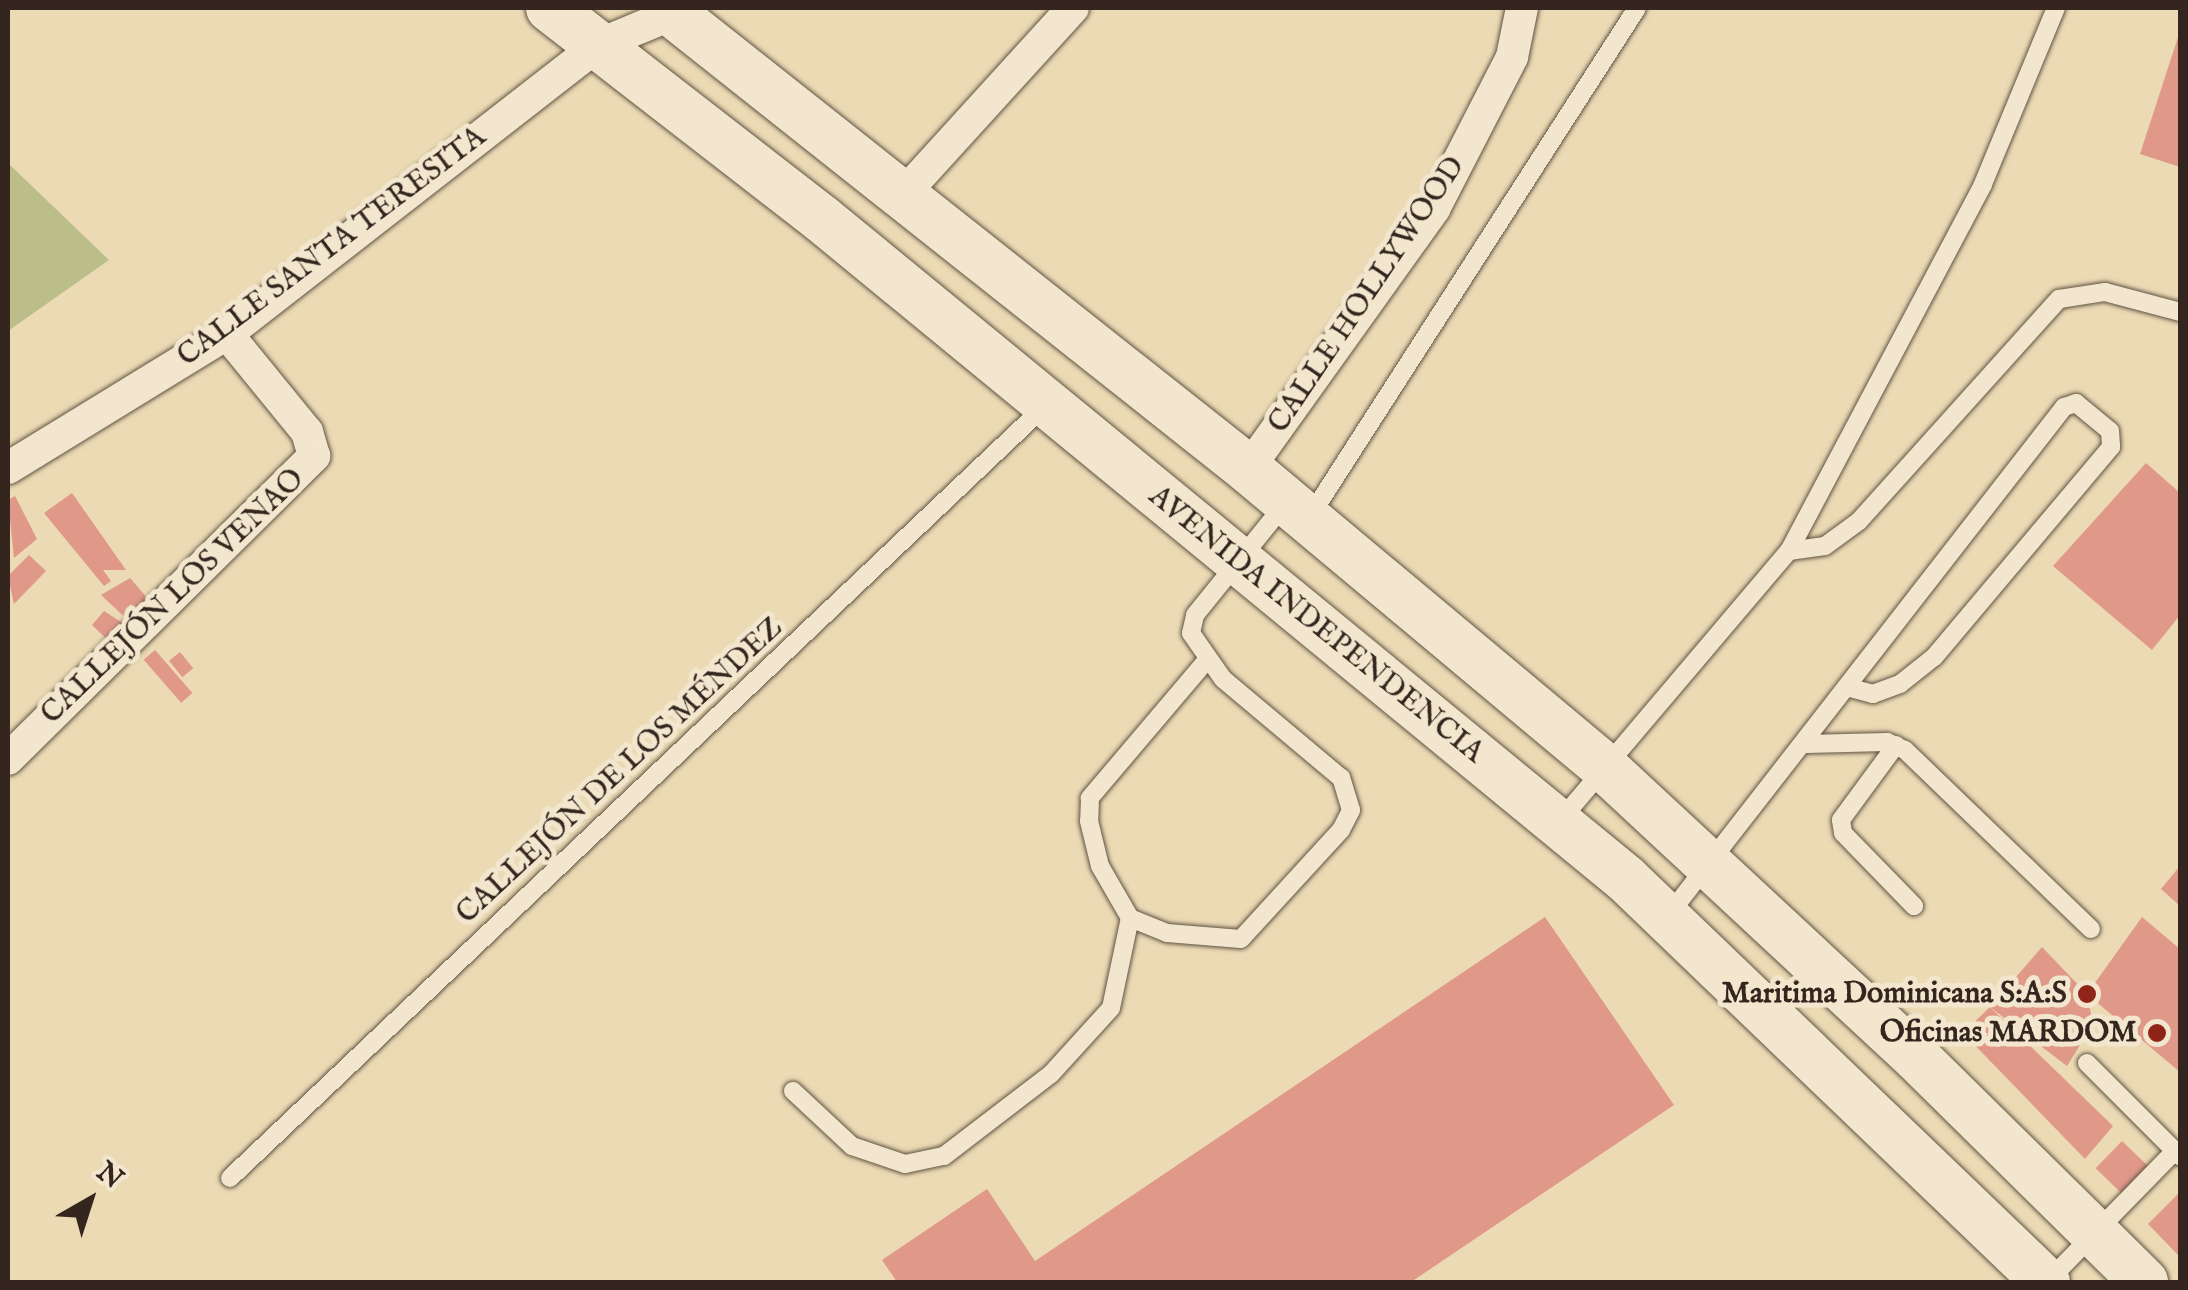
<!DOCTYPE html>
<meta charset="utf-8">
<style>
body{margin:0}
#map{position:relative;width:2188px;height:1290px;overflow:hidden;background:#ebdab4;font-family:"IM FELL English",serif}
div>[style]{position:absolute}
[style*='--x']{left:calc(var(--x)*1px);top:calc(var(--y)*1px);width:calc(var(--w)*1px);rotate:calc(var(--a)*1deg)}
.green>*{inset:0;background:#bcbe8a}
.building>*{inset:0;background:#e09889;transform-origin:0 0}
.roads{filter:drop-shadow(0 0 2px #625344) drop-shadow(0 0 2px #625344)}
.lane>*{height:18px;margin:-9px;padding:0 9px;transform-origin:9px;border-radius:9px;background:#f2e7ce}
.street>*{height:32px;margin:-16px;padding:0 16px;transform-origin:16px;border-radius:16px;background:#f2e7ce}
.secondary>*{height:48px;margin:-24px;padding:0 24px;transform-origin:24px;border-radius:24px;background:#f2e7ce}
.dots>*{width:28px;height:28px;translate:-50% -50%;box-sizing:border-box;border:5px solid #f2e7ce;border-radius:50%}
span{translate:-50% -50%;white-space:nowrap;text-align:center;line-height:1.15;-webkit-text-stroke:10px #f2e7ce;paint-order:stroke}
.street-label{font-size:30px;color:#34261f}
.poi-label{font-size:30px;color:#34261f;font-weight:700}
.right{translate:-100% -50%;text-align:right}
.frame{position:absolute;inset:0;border:10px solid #34261f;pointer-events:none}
.north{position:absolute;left:40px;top:1150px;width:100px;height:100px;-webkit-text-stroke:8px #f2e7ce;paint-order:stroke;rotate:39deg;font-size:28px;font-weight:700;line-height:40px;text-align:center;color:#34261f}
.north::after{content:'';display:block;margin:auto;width:35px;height:45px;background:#34261f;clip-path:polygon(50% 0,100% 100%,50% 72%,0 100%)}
</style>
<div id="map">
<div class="green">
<div style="clip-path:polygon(8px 163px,109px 260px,8px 331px)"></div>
</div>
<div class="building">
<div style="clip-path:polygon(2180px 31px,2180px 167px,2140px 154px)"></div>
<div style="clip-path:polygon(2146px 463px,2180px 493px,2180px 615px,2152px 650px,2053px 566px)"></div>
<div style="clip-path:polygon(72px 493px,126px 570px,103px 570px,111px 581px,104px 586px,44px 513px)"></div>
<div style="clip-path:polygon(15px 496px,37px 539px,14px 558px,8px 500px)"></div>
<div style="clip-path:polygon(29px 555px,46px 571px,14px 604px,8px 576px)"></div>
<div style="clip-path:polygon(130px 578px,156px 608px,132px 624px,101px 595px)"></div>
<div style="clip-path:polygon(104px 611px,132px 629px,116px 648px,92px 625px)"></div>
<div style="left:155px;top:650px;width:57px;height:15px;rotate:49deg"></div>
<div style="left:180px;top:652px;width:21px;height:14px;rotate:51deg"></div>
<div style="clip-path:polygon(2180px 866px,2180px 906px,2161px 889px)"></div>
<div style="clip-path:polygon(1545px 917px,1674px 1105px,1411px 1282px,897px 1282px,882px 1260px,987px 1189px,1035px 1261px)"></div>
<div style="clip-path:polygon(2142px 917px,2180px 949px,2180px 1072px,2087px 994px)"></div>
<div style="clip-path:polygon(2042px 947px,2087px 994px,2093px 1024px,2067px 1066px,1990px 1007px)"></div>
<div style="clip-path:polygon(1990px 1007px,2113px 1126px,2085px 1159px,1963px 1033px)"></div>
<div style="left:2122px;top:1141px;width:36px;height:38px;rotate:44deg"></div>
<div style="clip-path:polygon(2180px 1192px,2180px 1257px,2148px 1224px)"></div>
</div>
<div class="roads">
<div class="lane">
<div style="--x:1309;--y:518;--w:606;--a:-57.25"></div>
<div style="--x:1789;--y:551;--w:36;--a:-8"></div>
<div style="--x:1825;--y:546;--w:42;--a:-36.3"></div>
<div style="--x:1859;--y:521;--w:299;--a:-48"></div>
<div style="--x:2059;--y:299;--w:47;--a:-8.7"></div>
<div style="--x:2105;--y:292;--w:78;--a:14.9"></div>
<div style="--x:1206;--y:661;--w:180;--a:130.3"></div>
<div style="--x:1090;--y:798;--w:23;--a:92"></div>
<div style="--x:1089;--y:821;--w:46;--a:76.3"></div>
<div style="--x:1100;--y:866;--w:60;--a:60"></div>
<div style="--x:1130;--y:918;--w:40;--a:22"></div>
<div style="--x:1167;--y:933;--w:74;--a:4.6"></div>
<div style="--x:1241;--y:939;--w:148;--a:-47.5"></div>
<div style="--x:1341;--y:830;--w:22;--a:-63"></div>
<div style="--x:1351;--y:810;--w:34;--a:-107"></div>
<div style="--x:1341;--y:778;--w:154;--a:-140"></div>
<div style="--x:1223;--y:679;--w:56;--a:-124.8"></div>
<div style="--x:1191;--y:633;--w:18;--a:-77"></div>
<div style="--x:1195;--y:615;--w:143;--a:-51"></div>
<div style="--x:1806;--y:744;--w:81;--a:-1.4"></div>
<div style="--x:1887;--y:742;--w:20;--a:24"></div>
<div style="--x:1905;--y:750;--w:258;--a:43.9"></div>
<div style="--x:1896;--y:745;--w:93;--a:126.3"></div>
<div style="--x:1841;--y:820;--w:13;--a:81"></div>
<div style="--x:1843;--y:833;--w:102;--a:45.8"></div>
<div style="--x:1558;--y:823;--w:357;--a:-49.7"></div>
<div style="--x:1789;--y:551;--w:415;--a:-62.1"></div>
<div style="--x:1983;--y:184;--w:191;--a:-67.5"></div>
<div style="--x:1667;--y:917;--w:646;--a:-52.1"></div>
<div style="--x:2064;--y:407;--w:13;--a:-18"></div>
<div style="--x:2076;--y:403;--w:44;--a:39.5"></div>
<div style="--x:2110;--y:431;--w:16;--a:86"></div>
<div style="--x:2111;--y:447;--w:275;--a:130.1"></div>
<div style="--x:1934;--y:657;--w:43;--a:141.5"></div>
<div style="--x:1900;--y:684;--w:29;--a:160"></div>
<div style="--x:1873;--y:694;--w:24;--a:-165"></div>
<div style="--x:2087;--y:1063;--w:132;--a:45"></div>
<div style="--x:793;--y:1091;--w:81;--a:43"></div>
<div style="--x:852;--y:1146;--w:56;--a:18.8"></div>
<div style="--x:905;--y:1164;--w:40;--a:-12"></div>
<div style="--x:944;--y:1156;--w:135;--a:-37.5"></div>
<div style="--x:1051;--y:1074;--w:89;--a:-47.7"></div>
<div style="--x:1111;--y:1008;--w:92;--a:-78.1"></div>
<div style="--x:230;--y:1178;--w:1125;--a:-43.45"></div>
<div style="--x:2047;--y:1282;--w:183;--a:-45.7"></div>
</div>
<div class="street">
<div style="--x:900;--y:198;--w:257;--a:-47.7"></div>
<div style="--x:8;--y:468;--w:257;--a:-31.5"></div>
<div style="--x:227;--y:334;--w:470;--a:-37.9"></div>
<div style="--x:598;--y:45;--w:96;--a:-22.6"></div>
<div style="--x:1248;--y:469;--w:320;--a:-54.4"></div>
<div style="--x:1434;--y:209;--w:171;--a:-62.8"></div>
<div style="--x:1512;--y:57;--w:50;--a:-78.5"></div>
<div style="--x:8;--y:759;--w:431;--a:-44.7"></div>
<div style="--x:314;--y:456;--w:25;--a:-106"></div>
<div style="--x:307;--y:432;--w:127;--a:-129.2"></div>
</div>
<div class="secondary">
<div style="--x:550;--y:8;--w:344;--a:37.8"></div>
<div style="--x:822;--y:219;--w:1040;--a:39.38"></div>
<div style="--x:1626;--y:879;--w:582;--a:43.82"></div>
<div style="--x:666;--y:8;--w:742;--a:38.38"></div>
<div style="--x:1248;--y:469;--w:466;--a:39.9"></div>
<div style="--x:1605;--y:768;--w:426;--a:42.9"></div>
<div style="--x:1917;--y:1058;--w:319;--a:44.6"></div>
</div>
</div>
<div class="dots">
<div style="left:2087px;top:994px;background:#8f2418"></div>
<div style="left:2157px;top:1033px;background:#8f2418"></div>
</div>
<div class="street-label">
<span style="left:332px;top:247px;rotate:-37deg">CALLE SANTA TERESITA</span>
<span style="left:1367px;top:295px;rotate:-56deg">CALLE HOLLYWOOD</span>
<span style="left:173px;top:597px;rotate:-44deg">CALLEJÓN LOS VENAO</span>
<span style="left:1316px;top:625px;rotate:39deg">AVENIDA INDEPENDENCIA</span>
<span style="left:620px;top:771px;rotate:-43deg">CALLEJÓN DE LOS MÉNDEZ</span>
</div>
<div class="poi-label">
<span class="right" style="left:2067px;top:994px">Maritima Dominicana S:A:S</span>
<span class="right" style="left:2137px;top:1033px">Oficinas MARDOM</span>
</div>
<div class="frame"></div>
<div class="north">N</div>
</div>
